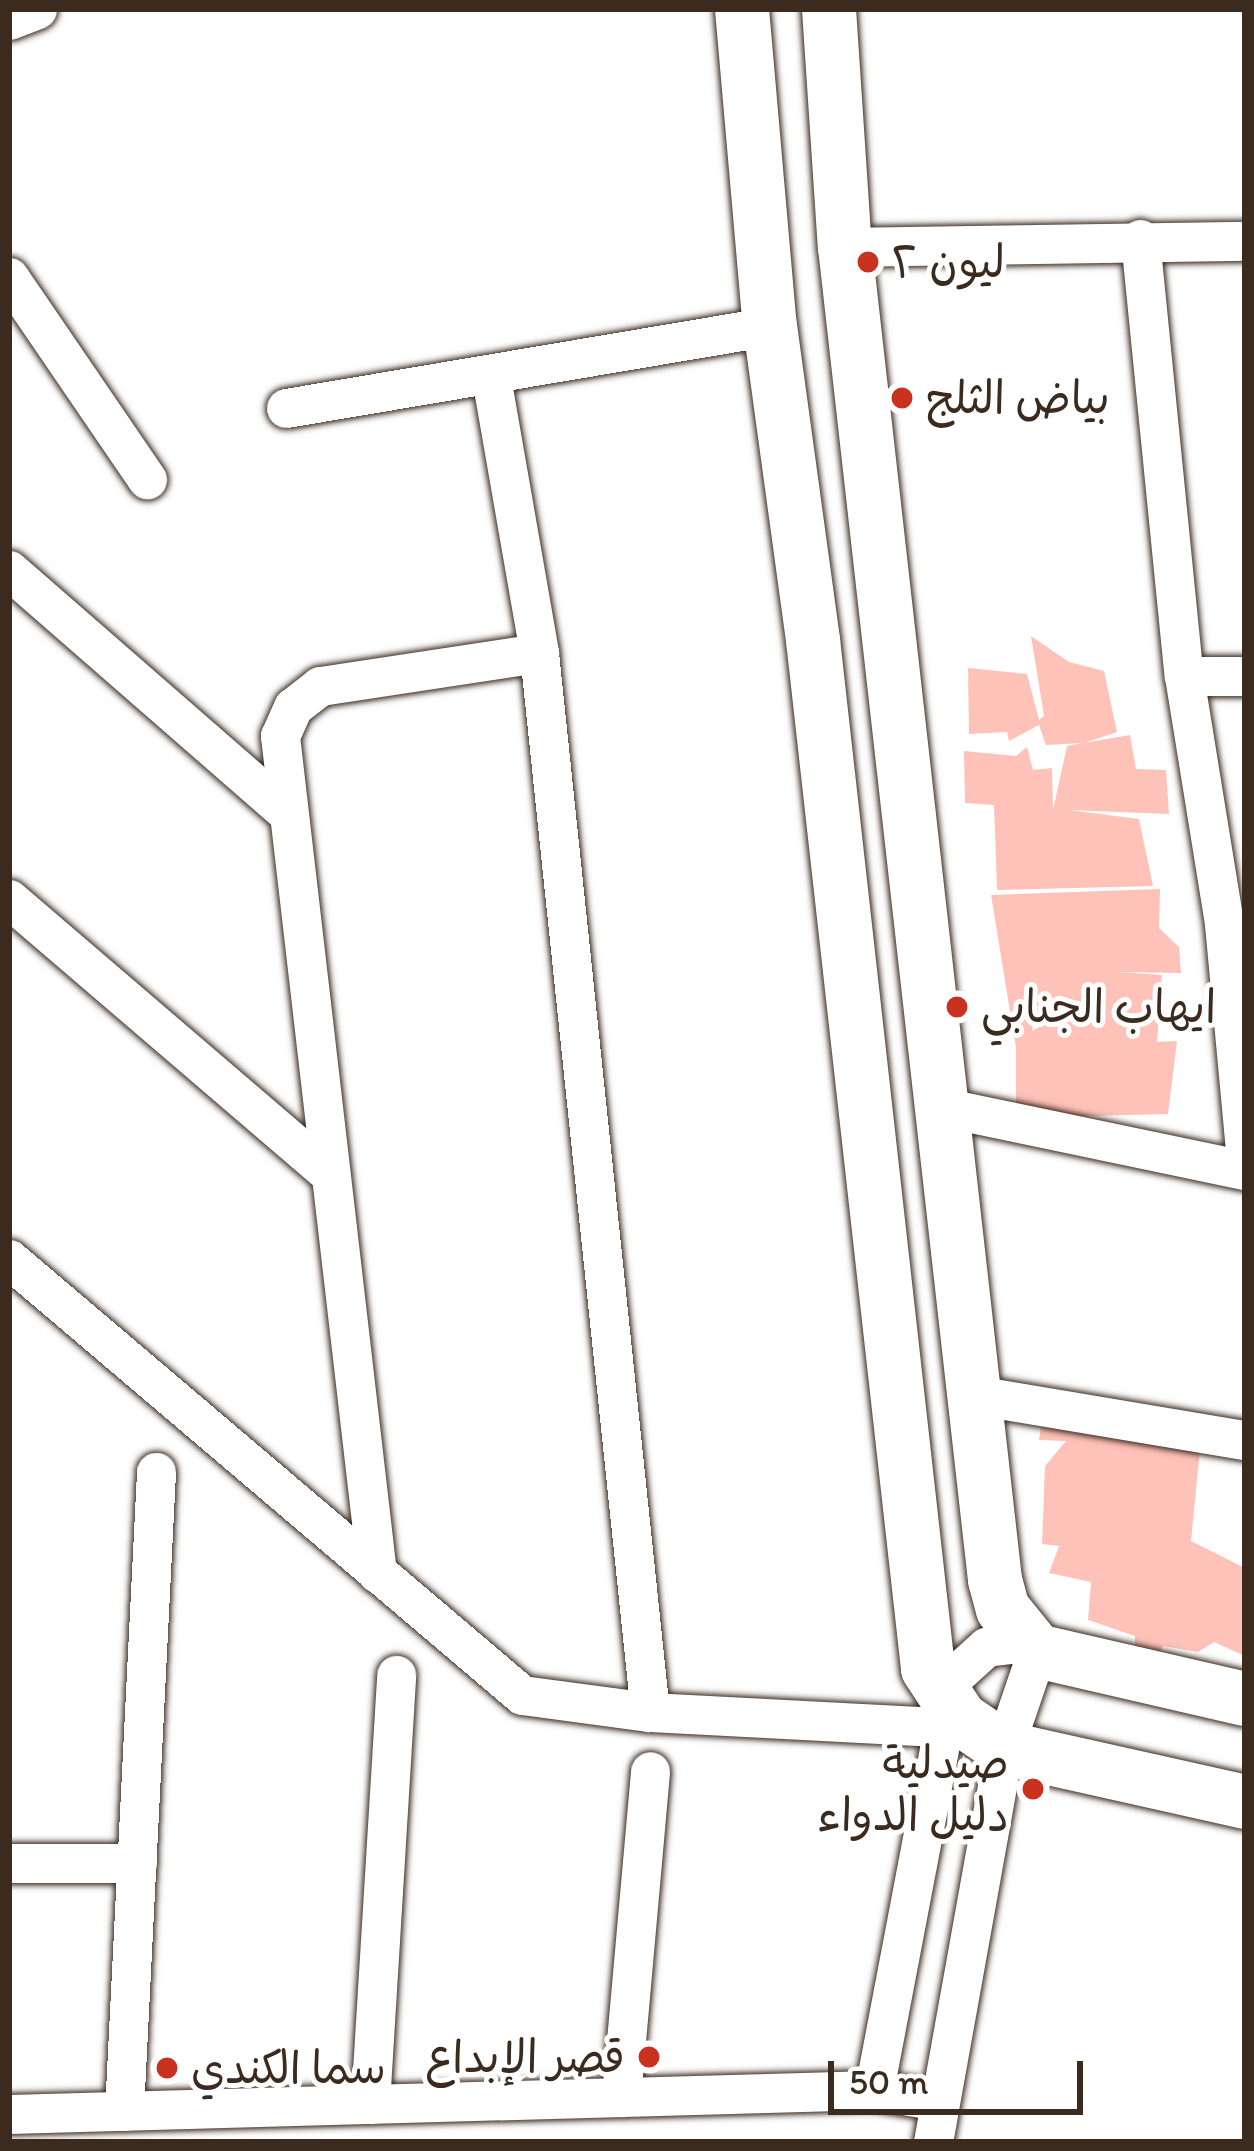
<!DOCTYPE html>
<meta charset="utf-8">
<style>
body{margin:0}
#map{position:relative;width:1254px;height:2151px;overflow:hidden;background:#fff;font-family:Itim,"Playpen Sans Arabic",sans-serif}
div>[style]{position:absolute}
[style*='--x']{left:calc(var(--x)*1px);top:calc(var(--y)*1px);width:calc(var(--w)*1px);rotate:calc(var(--a)*1deg)}
.building>*{inset:0;background:#fec2b8}
.roads{filter:drop-shadow(0 0 3px #3b2a1e) drop-shadow(0 0 3px #3b2a1e)}
.street>*{height:39px;margin:-19.5px;padding:0 19.5px;transform-origin:19.5px;border-radius:19.5px;background:#fff}
.secondary>*{height:54px;margin:-27px;padding:0 27px;transform-origin:27px;border-radius:27px;background:#fff}
.dots>*{width:33px;height:33px;translate:-50% -50%;box-sizing:border-box;border:6px solid #fff;border-radius:50%}
span{translate:-50% -50%;white-space:nowrap;text-align:center;line-height:1.15;-webkit-text-stroke:10px #fff;paint-order:stroke}
.poi-label{font-size:45px;color:#3b2a1e}
.left{translate:0 -50%;text-align:left}
.right{translate:-100% -50%;text-align:right}
.frame{position:absolute;inset:0;border:12px solid #3b2a1e;pointer-events:none}
.scale{position:absolute;left:828px;top:2061px;width:255px;height:54px;box-sizing:border-box;border:6px solid #3b2a1e;border-top:0;padding-left:15px;font-size:36px;line-height:42px;white-space:nowrap;color:#3b2a1e;-webkit-text-stroke:9px #fff;paint-order:stroke}
</style>
<div id="map">
<div class="building">
<div style="clip-path:polygon(1031px 636px,1069px 662px,1104px 671px,1117px 732px,1084px 743px,1130px 735px,1136px 769px,1166px 770px,1169px 814px,1069px 810px,1139px 819px,1153px 886px,997px 890px,994px 805px,965px 803px,964px 751px,1016px 756px,1027px 747px,1033px 770px,1052px 768px,1053px 810px,1067px 746px,1082px 743px,1046px 745px,1039px 725px,1009px 741px,1007px 732px,969px 734px,968px 668px,1027px 674px,1039px 720px,1044px 716px)"></div>
<div style="clip-path:polygon(1160px 889px,1159px 928px,1179px 947px,1181px 973px,1118px 972px,1162px 975px,1157px 1042px,1177px 1041px,1168px 1114px,1016px 1118px,1016px 1048px,991px 895px)"></div>
<div style="clip-path:polygon(1044px 1406px,1200px 1449px,1191px 1541px,1245px 1568px,1245px 1656px,1214px 1642px,1198px 1652px,1163px 1646px,1157px 1657px,1135px 1657px,1135px 1636px,1088px 1620px,1091px 1582px,1049px 1573px,1059px 1546px,1042px 1544px,1045px 1466px,1066px 1441px,1039px 1440px)"></div>
</div>
<div class="roads">
<div class="street">
<div style="--x:9;--y:20;--w:30;--a:-21"></div>
<div style="--x:1140;--y:239;--w:439;--a:84.3"></div>
<div style="--x:1184;--y:676;--w:251;--a:80.8"></div>
<div style="--x:1224;--y:924;--w:227;--a:84.7"></div>
<div style="--x:845;--y:247;--w:400;--a:-0.9"></div>
<div style="--x:9;--y:277;--w:245;--a:55.7"></div>
<div style="--x:491;--y:377;--w:280;--a:80.1"></div>
<div style="--x:539;--y:653;--w:1065;--a:84.02"></div>
<div style="--x:286;--y:408;--w:491;--a:-9.6"></div>
<div style="--x:9;--y:570;--w:368;--a:41.1"></div>
<div style="--x:1184;--y:676;--w:61;--a:0"></div>
<div style="--x:9;--y:899;--w:423;--a:40.6"></div>
<div style="--x:947;--y:1108;--w:304;--a:11.8"></div>
<div style="--x:9;--y:1259;--w:673;--a:40.36"></div>
<div style="--x:522;--y:1695;--w:129;--a:7.6"></div>
<div style="--x:650;--y:1712;--w:288;--a:3"></div>
<div style="--x:975;--y:1395;--w:274;--a:9.5"></div>
<div style="--x:377;--y:1573;--w:843;--a:-96.61"></div>
<div style="--x:280;--y:736;--w:32;--a:-66"></div>
<div style="--x:293;--y:707;--w:34;--a:-38"></div>
<div style="--x:320;--y:686;--w:221;--a:-8.6"></div>
<div style="--x:9;--y:1863;--w:128;--a:0"></div>
<div style="--x:874;--y:2090;--w:420;--a:-79.2"></div>
<div style="--x:953;--y:1677;--w:45;--a:-42.3"></div>
<div style="--x:986;--y:1647;--w:38;--a:-7"></div>
<div style="--x:621;--y:2097;--w:327;--a:-84.9"></div>
<div style="--x:370;--y:2104;--w:430;--a:-86.5"></div>
<div style="--x:124;--y:2111;--w:640;--a:-87.13"></div>
<div style="--x:9;--y:2114;--w:865;--a:-1.59"></div>
<div style="--x:874;--y:2090;--w:66;--a:9.6"></div>
<div style="--x:933;--y:2142;--w:400;--a:-79.8"></div>
<div style="--x:1004;--y:1748;--w:102;--a:-71.2"></div>
</div>
<div class="secondary">
<div style="--x:742;--y:9;--w:318;--a:85"></div>
<div style="--x:770;--y:326;--w:317;--a:82.2"></div>
<div style="--x:813;--y:640;--w:1035;--a:83.62"></div>
<div style="--x:928;--y:1669;--w:60;--a:56.6"></div>
<div style="--x:961;--y:1719;--w:52;--a:34"></div>
<div style="--x:1004;--y:1748;--w:247;--a:12.6"></div>
<div style="--x:829;--y:9;--w:239;--a:86.2"></div>
<div style="--x:845;--y:247;--w:1341;--a:83.58"></div>
<div style="--x:995;--y:1580;--w:30;--a:75"></div>
<div style="--x:1003;--y:1609;--w:54;--a:51"></div>
<div style="--x:1037;--y:1651;--w:213;--a:13"></div>
</div>
</div>
<div class="dots">
<div style="left:868px;top:262px;background:#c8321e"></div>
<div style="left:902px;top:398px;background:#c8321e"></div>
<div style="left:957px;top:1007px;background:#c8321e"></div>
<div style="left:1033px;top:1789px;background:#c8321e"></div>
<div style="left:649px;top:2057px;background:#c8321e"></div>
<div style="left:167px;top:2068px;background:#c8321e"></div>
</div>
<div class="poi-label">
<span class="left" style="left:892px;top:262px">ليون ٢</span>
<span class="left" style="left:926px;top:398px">بياض الثلج</span>
<span class="left" style="left:981px;top:1007px">ايهاب الجنابي</span>
<span class="right" style="left:1009px;top:1789px">صيدلية<br>دليل الدواء</span>
<span class="right" style="left:625px;top:2057px">قصر الإبداع</span>
<span class="left" style="left:191px;top:2068px">سما الكندي</span>
</div>
<div class="frame"></div>
<div class="scale">50 m</div>
</div>
